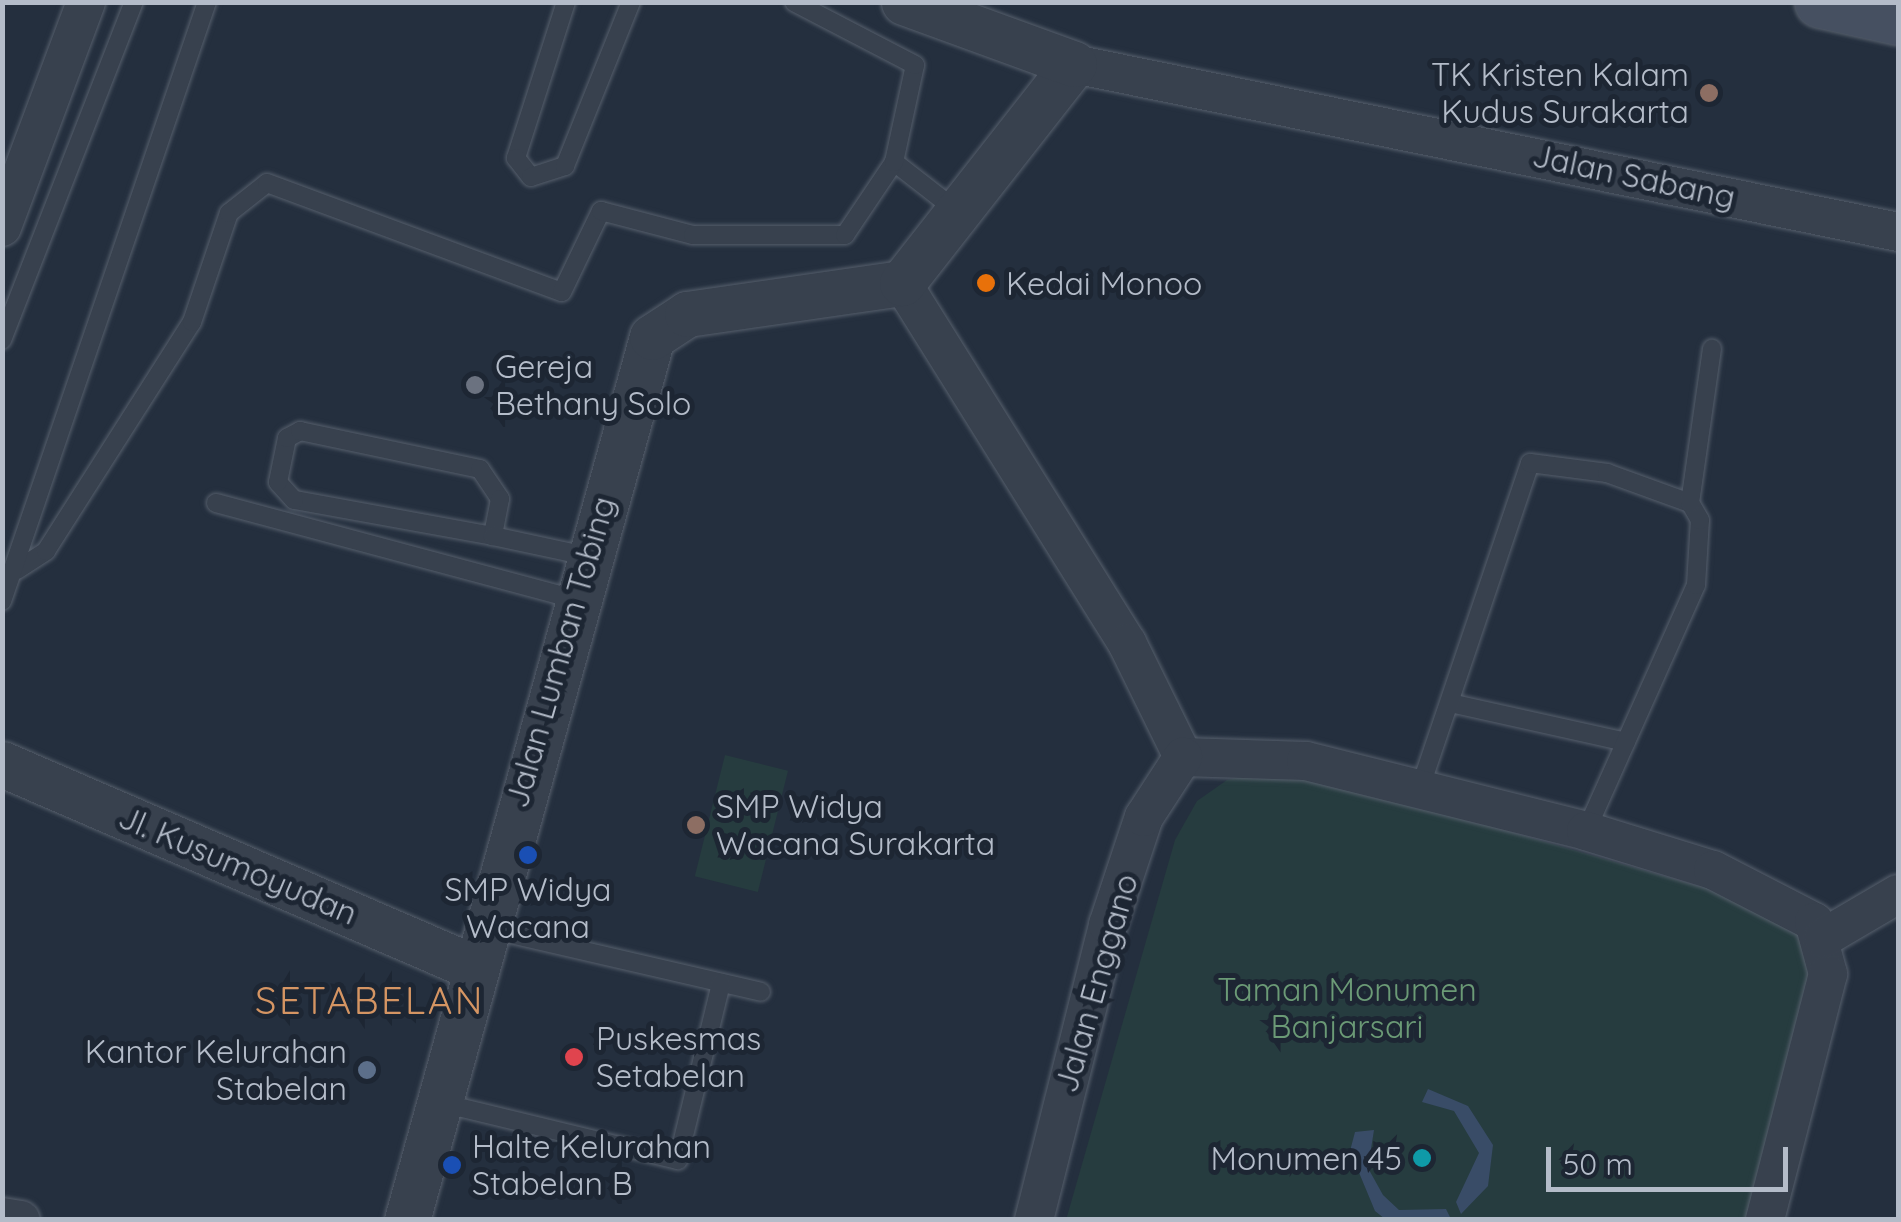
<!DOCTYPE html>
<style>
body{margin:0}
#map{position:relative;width:1901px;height:1222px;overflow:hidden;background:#242f3e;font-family:Quicksand,sans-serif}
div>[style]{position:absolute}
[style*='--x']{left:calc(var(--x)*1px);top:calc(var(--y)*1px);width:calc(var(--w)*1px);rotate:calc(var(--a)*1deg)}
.green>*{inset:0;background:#263c3f;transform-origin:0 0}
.water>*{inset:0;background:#394c67}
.roads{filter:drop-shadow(0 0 2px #565f6c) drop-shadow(0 0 2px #565f6c)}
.service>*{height:18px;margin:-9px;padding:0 9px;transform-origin:9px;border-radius:9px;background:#38414e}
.minor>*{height:38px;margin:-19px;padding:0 19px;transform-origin:19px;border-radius:19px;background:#38414e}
.tertiary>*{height:45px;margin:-22.5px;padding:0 22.5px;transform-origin:22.5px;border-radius:22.5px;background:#38414e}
.secondary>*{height:52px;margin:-26px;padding:0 26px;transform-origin:26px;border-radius:26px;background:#465061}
.dots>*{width:28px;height:28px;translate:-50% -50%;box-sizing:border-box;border:5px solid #1d2633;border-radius:50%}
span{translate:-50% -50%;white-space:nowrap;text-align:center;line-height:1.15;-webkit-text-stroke:10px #1d2633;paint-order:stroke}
.poi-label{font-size:32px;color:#b4bcc9}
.right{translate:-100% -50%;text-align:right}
.left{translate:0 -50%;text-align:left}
.street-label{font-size:32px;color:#b4bcc9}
.park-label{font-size:32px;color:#6b9a76}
.quarter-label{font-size:38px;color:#d59563;letter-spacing:2.5px}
.frame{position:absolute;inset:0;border:5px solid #b4bcc9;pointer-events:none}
.scale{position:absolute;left:1546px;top:1147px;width:242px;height:45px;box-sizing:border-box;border:5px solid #b4bcc9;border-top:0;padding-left:12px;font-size:30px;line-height:35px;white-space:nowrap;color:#b4bcc9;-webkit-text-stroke:8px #1d2633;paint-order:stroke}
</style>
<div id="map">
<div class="green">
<div style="left:725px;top:755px;width:65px;height:125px;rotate:14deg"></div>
<div style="clip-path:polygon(1267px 771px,1307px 773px,1778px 909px,1800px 929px,1812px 977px,1750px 1219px,1066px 1220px,1175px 840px,1197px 801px,1227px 780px)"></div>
</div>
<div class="water">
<div style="clip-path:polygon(1428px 1089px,1468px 1106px,1493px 1145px,1488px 1186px,1461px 1214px,1456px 1202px,1479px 1153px,1454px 1111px,1422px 1102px)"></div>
<div style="clip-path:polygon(1374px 1130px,1368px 1168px,1383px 1195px,1399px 1210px,1446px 1209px,1451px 1219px,1385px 1219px,1375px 1211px,1350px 1151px,1355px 1132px)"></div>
</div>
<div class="roads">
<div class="service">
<div style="--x:566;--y:2;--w:164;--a:107.8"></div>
<div style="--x:516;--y:158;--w:24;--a:52"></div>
<div style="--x:531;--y:177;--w:36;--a:-18"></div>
<div style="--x:565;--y:166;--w:177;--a:-68.1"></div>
<div style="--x:894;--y:162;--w:80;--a:37.9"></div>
<div style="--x:2;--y:340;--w:363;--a:-68.7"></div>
<div style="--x:216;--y:503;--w:371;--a:15"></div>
<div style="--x:493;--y:536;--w:202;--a:-169.7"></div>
<div style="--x:294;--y:500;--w:24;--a:-132"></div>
<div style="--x:278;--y:482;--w:45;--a:-78.4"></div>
<div style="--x:287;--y:438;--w:15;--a:-28"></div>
<div style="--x:300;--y:431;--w:184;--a:11.9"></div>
<div style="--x:480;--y:469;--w:36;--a:56"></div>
<div style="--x:500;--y:499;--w:38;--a:101"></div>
<div style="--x:493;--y:536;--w:95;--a:12.1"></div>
<div style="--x:17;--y:570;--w:35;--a:-33"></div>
<div style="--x:46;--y:551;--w:272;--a:-57.5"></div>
<div style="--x:192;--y:322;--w:115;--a:-71.3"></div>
<div style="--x:229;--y:213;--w:48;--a:-38.3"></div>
<div style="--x:267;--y:183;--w:314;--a:20.3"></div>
<div style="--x:562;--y:292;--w:90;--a:-64.3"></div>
<div style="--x:601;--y:211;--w:95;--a:14.6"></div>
<div style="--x:693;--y:235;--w:152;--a:0"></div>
<div style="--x:845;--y:235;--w:88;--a:-56.1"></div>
<div style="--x:894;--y:162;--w:99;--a:-77.8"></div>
<div style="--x:915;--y:65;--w:136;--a:-152.5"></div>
<div style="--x:2;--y:601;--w:633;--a:-71.11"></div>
<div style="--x:1450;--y:703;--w:180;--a:12.5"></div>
<div style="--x:1420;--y:788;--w:343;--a:-71.3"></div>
<div style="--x:1530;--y:463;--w:78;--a:7.4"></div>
<div style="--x:1607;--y:473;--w:88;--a:19.9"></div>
<div style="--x:1586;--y:831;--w:269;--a:-65.9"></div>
<div style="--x:1696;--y:585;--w:65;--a:-86.5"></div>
<div style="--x:1700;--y:520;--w:20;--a:-120"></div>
<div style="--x:1690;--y:503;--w:156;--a:-81.9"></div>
<div style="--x:489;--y:929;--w:279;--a:13"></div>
<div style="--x:438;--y:1102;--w:247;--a:13.6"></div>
<div style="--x:678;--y:1160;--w:182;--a:-76.3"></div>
</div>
<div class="minor">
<div style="--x:1074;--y:64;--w:841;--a:11.52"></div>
<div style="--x:2;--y:227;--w:240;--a:-69.5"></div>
<div style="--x:902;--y:283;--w:425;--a:58"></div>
<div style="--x:1127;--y:643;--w:127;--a:63.8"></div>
<div style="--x:1183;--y:757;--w:123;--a:1.9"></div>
<div style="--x:1306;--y:761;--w:289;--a:14"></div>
<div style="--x:1586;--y:831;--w:133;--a:17.1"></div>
<div style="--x:1713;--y:870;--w:114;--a:27.2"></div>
<div style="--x:1814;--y:922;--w:54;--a:74.9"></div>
<div style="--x:1828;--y:974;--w:254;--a:104.4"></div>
<div style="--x:1823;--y:938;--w:87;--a:-30.4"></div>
<div style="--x:2;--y:1217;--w:19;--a:9"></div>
<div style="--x:1034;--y:1220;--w:304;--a:-75.9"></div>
<div style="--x:1108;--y:925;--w:114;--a:-71.6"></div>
<div style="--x:1144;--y:817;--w:72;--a:-57"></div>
</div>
<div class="tertiary">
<div style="--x:2;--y:764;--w:513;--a:23.32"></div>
<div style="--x:407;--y:1220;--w:916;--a:-74.49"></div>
<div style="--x:652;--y:337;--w:42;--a:-33.3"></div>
<div style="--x:687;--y:314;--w:217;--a:-8.2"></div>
<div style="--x:902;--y:283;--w:278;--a:-51.9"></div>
<div style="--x:1074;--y:64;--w:181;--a:-160"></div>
</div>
<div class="secondary">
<div style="--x:1821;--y:2;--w:79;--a:12.4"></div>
</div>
</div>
<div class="dots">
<div style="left:1709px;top:93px;background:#8d6e63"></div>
<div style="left:986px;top:283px;background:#e8710a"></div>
<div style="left:475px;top:385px;background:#6b7280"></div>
<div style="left:696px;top:825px;background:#8d6e63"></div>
<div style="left:528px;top:855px;background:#1a4fb4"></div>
<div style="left:574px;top:1057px;background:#e0444e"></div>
<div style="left:367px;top:1070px;background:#5c6f8a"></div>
<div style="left:1422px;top:1158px;background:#0f9aa8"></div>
<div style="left:452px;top:1165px;background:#1a4fb4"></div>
</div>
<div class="poi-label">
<span class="right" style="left:1689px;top:93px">TK Kristen Kalam<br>Kudus Surakarta</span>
<span class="left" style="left:1006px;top:283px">Kedai Monoo</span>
<span class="left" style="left:495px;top:385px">Gereja<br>Bethany Solo</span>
<span class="left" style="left:716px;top:825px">SMP Widya<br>Wacana Surakarta</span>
<span style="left:528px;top:908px">SMP Widya<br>Wacana</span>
<span class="left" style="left:596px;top:1057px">Puskesmas<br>Setabelan</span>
<span class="right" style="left:347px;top:1070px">Kantor Kelurahan<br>Stabelan</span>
<span class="left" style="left:472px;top:1165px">Halte Kelurahan<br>Stabelan B</span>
<span class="right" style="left:1402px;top:1158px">Monumen 45</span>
</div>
<div class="street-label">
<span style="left:1634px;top:176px;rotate:12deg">Jalan Sabang</span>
<span style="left:560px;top:652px;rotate:-74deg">Jalan Lumban Tobing</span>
<span style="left:238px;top:865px;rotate:23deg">Jl. Kusumoyudan</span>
<span style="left:1096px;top:983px;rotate:-74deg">Jalan Enggano</span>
</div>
<div class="park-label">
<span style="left:1347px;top:1008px">Taman Monumen<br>Banjarsari</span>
</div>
<div class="quarter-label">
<span style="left:370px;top:1001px">SETABELAN</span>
</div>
<div class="frame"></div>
<div class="scale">50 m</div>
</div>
